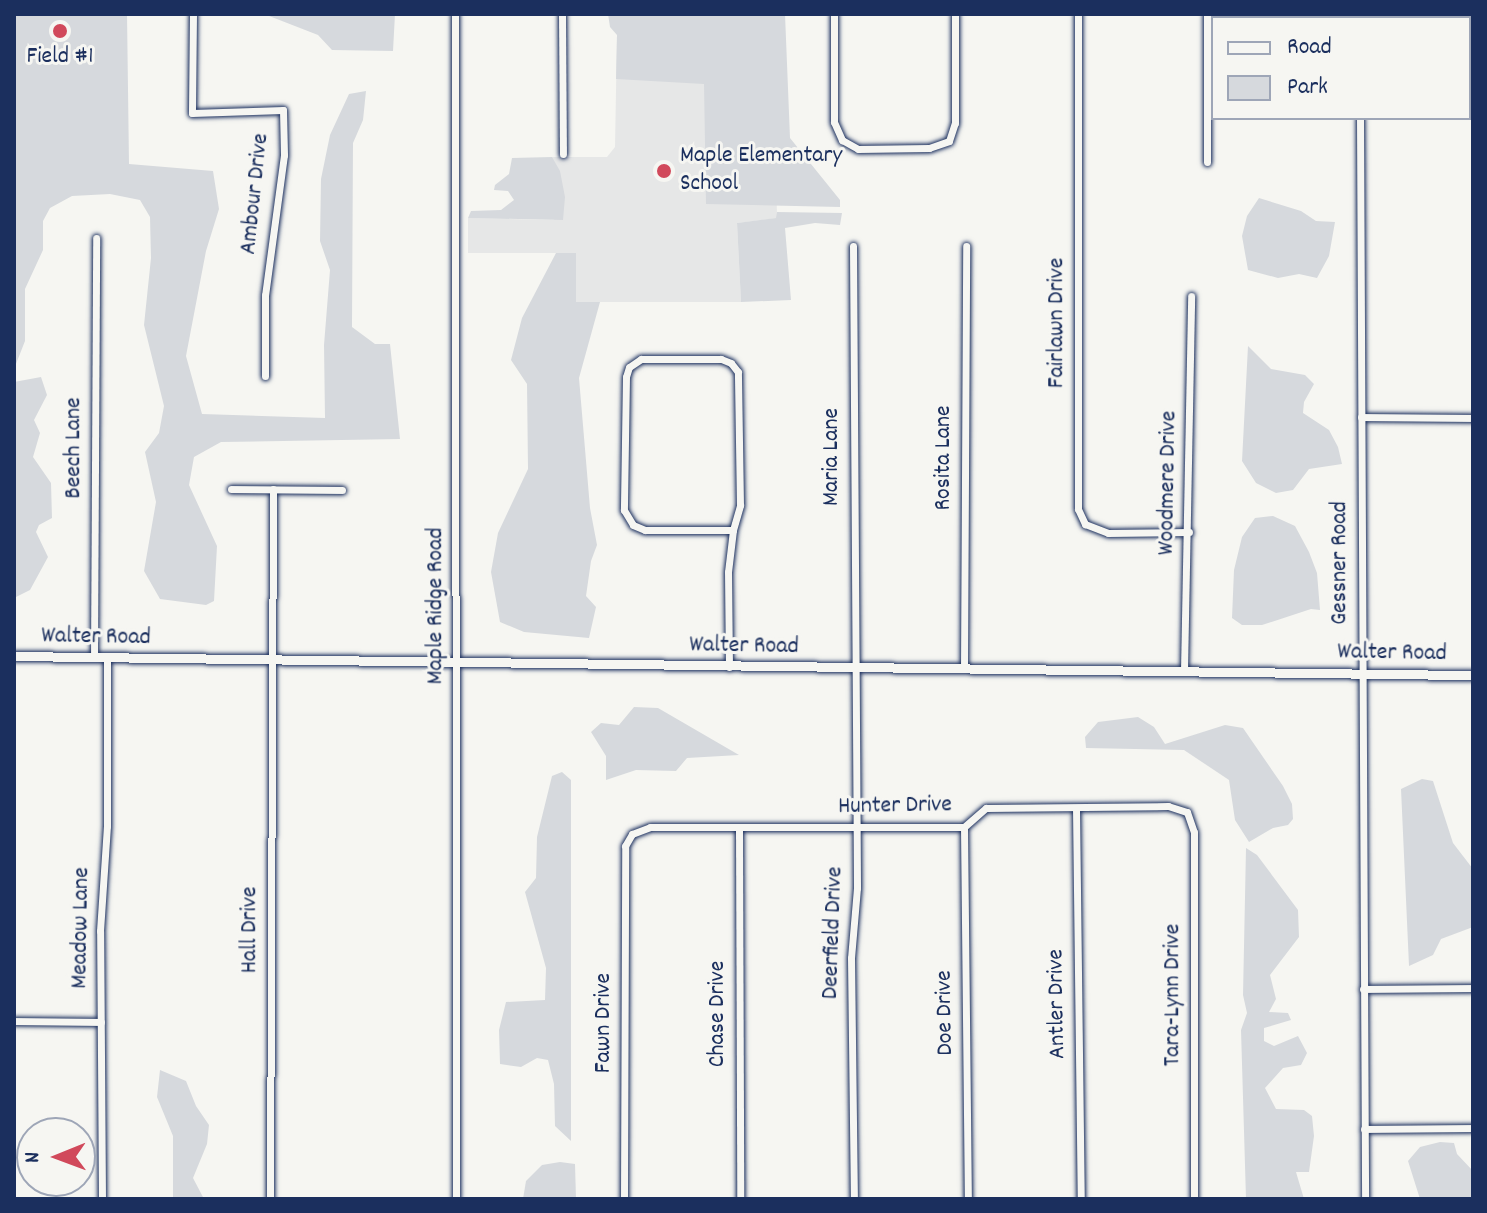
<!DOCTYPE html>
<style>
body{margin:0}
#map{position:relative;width:1487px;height:1213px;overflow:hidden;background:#f6f6f2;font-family:Dekko,sans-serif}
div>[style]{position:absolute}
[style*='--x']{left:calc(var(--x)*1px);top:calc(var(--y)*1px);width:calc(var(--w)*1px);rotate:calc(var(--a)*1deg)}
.built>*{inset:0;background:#e6e7e7}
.green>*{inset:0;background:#d6d9dd}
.roads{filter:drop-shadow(0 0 2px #1b2f5e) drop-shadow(0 0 2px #1b2f5e)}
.minor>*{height:7px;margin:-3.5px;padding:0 3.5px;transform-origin:3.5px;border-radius:3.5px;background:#f6f6f2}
.tertiary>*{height:9px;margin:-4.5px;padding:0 4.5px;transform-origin:4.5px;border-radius:4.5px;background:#f6f6f2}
.dots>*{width:22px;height:22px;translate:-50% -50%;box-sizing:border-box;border:4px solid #f6f6f2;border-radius:50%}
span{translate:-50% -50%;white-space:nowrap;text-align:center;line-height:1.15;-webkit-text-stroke:6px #f6f6f2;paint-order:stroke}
.poi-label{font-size:24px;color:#1b2f5e}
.left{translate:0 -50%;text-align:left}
.street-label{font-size:24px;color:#1b2f5e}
.frame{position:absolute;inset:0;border:16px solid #1b2f5e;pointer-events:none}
.legend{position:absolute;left:1211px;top:16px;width:260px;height:104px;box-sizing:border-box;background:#f6f6f2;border:2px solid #9ea6b7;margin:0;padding:10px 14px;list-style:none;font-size:24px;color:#1b2f5e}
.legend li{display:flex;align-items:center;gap:16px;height:40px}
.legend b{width:40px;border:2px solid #9ea6b7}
.north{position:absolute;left:16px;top:1117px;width:80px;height:80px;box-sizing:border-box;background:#f6f6f2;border:2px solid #9ea6b7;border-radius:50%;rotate:269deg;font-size:22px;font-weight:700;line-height:32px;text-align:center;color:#1b2f5e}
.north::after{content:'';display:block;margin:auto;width:28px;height:36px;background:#d1495b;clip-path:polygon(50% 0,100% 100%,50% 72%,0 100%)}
</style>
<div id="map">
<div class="built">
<div style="clip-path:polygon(617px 35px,774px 38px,777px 218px,737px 223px,741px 302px,576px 302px,576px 253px,468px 253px,468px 218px,554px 220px,552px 157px,607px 157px,615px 147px)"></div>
</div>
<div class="green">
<div style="clip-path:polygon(14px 14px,127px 14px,129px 164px,213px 171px,219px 209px,206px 251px,186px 356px,202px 414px,325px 418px,324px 345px,330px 270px,320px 241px,321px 179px,330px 135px,349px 94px,366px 91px,363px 120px,353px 143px,352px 327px,375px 344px,390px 344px,400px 439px,221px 442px,194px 457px,189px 485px,217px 546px,214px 601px,206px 605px,160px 599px,144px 571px,156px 502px,145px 452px,159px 433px,164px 406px,144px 325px,151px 258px,150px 217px,140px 200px,110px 194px,72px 196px,50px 208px,43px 221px,43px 250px,25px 289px,25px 341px,14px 369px)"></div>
<div style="clip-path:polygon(264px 14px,395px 14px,393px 51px,332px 50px,318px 35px)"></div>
<div style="clip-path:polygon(608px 14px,785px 14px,790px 138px,840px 200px,840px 207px,706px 204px,704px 84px,616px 79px,617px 35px,610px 27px)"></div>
<div style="clip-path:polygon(552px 157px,560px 171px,565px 197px,563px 220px,468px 218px,471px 211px,501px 210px,514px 200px,508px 191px,494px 190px,495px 185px,509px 174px,512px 158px)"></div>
<div style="clip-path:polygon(1259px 198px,1301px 211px,1316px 221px,1335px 222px,1329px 256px,1317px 278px,1299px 274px,1278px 278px,1248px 270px,1242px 236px,1247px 216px)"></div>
<div style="clip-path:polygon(777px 212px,842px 213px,840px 225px,815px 223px,785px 228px,791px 300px,741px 302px,737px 223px,776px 218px)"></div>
<div style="clip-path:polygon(556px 253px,576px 253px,576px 302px,600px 302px,579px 378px,590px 508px,597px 545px,591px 561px,586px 596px,596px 607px,589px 638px,524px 632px,500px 622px,491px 572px,498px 533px,528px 469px,527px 384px,511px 360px,522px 318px)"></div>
<div style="clip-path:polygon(1248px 346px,1271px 369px,1305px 375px,1314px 384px,1304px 402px,1303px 413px,1329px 430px,1338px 447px,1342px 464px,1309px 469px,1293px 490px,1276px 493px,1256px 483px,1242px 461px)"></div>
<div style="clip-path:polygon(41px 377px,47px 395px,34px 420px,40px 433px,33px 457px,51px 483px,52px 518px,39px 525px,36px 532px,48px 557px,30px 590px,14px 598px,14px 382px)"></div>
<div style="clip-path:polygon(1273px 516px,1295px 526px,1309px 552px,1317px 573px,1320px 610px,1311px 609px,1262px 625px,1242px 625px,1232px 618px,1234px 570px,1242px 537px,1255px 518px)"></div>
<div style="clip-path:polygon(634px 707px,658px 708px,739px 755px,687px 758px,676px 771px,636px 770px,606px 780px,606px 756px,591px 732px,601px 723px,619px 725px)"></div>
<div style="clip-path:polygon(1138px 717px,1154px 727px,1165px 744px,1225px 725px,1243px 728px,1283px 786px,1292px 804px,1293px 819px,1288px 825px,1273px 828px,1249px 842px,1235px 820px,1229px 780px,1184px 750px,1086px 748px,1085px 737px,1098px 722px)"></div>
<div style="clip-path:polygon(562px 772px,571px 780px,571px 1141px,555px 1126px,554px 1084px,548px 1060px,537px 1058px,521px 1067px,500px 1064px,499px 1030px,506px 1002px,545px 1000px,546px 968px,525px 892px,536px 878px,537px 837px,552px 776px)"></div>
<div style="clip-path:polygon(1422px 779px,1433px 781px,1453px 843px,1473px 869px,1473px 927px,1441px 939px,1433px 955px,1409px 966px,1401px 789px)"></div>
<div style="clip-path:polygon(1246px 848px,1257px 855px,1298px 910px,1299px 937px,1270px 975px,1276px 999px,1269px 1012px,1288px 1013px,1291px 1020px,1264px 1028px,1264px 1041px,1274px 1046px,1298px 1036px,1307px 1053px,1301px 1065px,1283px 1068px,1265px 1088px,1276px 1109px,1304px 1110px,1312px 1116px,1314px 1136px,1309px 1172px,1296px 1172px,1304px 1199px,1246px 1199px,1241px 1030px,1247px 1013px,1243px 995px)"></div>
<div style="clip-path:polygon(160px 1070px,186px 1081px,196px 1106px,209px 1125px,207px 1144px,193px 1178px,204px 1199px,173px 1199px,173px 1136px,157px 1097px)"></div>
<div style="clip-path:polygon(1440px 1142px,1454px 1143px,1457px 1154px,1473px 1171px,1473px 1199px,1420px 1199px,1408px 1161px,1420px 1147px)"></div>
<div style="clip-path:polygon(560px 1162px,575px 1164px,576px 1199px,523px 1199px,526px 1181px,542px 1165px)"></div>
</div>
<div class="roads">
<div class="minor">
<div style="--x:193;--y:14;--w:99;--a:90.6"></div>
<div style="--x:192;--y:113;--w:91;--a:-1.9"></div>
<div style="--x:283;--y:110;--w:45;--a:88.7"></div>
<div style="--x:284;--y:155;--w:141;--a:97.7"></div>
<div style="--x:265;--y:295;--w:81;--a:90"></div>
<div style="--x:455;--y:14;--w:1185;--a:89.95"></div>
<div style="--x:562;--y:14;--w:140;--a:89.6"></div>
<div style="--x:834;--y:14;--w:108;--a:90"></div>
<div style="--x:834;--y:122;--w:20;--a:66"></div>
<div style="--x:842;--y:140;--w:18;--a:29"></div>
<div style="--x:858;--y:149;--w:71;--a:-0.8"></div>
<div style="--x:929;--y:148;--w:21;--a:-19"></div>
<div style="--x:949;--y:141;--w:19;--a:-72"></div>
<div style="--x:955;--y:123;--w:109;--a:-90"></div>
<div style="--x:1078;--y:14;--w:495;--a:90"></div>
<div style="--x:1078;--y:509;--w:17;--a:65"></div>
<div style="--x:1085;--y:524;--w:25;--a:21"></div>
<div style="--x:1108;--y:533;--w:81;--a:-0.7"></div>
<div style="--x:1360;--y:14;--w:4;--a:90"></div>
<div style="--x:1360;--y:118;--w:1081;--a:89.73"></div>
<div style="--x:1207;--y:162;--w:148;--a:-90"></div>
<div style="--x:853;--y:246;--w:642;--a:89.64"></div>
<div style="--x:857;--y:888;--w:70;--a:94.9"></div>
<div style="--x:851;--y:958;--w:241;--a:89.3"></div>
<div style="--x:1361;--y:417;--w:112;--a:0.5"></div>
<div style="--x:231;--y:489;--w:111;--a:0.5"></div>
<div style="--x:94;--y:658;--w:420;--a:-89.7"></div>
<div style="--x:729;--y:667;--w:95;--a:-90.6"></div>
<div style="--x:728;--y:572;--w:42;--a:-83.2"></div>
<div style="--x:733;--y:530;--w:26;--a:-74"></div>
<div style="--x:740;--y:505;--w:133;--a:-90.9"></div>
<div style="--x:738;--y:372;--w:11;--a:-128"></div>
<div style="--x:731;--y:363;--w:11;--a:-158"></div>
<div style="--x:721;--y:359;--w:80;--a:180"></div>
<div style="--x:641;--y:359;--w:14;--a:146"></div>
<div style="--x:629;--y:367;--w:10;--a:107"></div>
<div style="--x:626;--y:377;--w:133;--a:90.9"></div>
<div style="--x:624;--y:510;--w:17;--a:59"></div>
<div style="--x:633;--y:525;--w:13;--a:23"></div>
<div style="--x:645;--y:530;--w:88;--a:0"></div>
<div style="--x:964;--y:669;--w:423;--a:-89.7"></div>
<div style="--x:1184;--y:671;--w:375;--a:-88.9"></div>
<div style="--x:1076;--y:808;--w:391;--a:89.3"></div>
<div style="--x:964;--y:827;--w:372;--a:89.4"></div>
<div style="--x:739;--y:829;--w:370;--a:89.8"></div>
<div style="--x:1363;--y:989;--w:110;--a:-0.5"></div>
<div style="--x:14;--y:1021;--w:87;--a:0.7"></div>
<div style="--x:1364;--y:1129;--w:109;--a:-0.5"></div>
<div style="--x:102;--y:1199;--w:268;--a:-90.4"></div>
<div style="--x:100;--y:931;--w:105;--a:-86.2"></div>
<div style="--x:107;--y:826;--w:168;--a:-90"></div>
<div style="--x:270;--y:1199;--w:710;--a:-89.76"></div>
<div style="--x:624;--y:1199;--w:353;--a:-89.8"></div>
<div style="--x:625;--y:846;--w:14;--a:-60"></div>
<div style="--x:632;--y:834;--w:19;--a:-21"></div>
<div style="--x:650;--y:827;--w:314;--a:0"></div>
<div style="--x:964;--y:827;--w:29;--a:-41"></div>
<div style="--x:986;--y:808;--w:182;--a:-0.6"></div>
<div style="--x:1168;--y:806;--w:20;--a:18"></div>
<div style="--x:1187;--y:812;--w:21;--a:71"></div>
<div style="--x:1194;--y:832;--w:367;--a:90"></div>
</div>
<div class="tertiary">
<div style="--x:14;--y:656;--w:1459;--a:0.75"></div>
</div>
</div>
<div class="dots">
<div style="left:60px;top:31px;background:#d1495b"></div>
<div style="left:664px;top:171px;background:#d1495b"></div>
</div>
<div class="poi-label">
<span style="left:60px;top:58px">Field #1</span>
<span class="left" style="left:680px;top:171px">Maple Elementary<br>School</span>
</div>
<div class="street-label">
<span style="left:256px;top:194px;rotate:-84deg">Ambour Drive</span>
<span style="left:1058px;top:323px;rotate:-90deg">Fairlawn Drive</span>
<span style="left:75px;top:448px;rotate:-90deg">Beech Lane</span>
<span style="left:833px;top:457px;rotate:-90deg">Maria Lane</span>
<span style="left:945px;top:458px;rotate:-90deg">Rosita Lane</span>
<span style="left:1169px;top:483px;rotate:-89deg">Woodmere Drive</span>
<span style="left:1341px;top:563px;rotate:-90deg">Gessner Road</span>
<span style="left:437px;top:606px;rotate:-90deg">Maple Ridge Road</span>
<span style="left:96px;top:638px;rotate:1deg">Walter Road</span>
<span style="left:744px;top:647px;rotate:1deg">Walter Road</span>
<span style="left:1392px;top:654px;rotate:1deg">Walter Road</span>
<span style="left:895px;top:807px;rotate:-1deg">Hunter Drive</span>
<span style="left:82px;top:928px;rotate:-89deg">Meadow Lane</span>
<span style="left:251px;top:930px;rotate:-90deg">Hall Drive</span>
<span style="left:834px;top:933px;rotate:-88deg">Deerfield Drive</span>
<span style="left:1174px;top:995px;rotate:-90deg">Tara-Lynn Drive</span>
<span style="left:1058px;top:1004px;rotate:-91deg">Antler Drive</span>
<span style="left:946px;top:1013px;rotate:-91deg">Doe Drive</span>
<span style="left:719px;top:1014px;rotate:-90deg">Chase Drive</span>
<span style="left:605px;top:1023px;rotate:-90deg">Fawn Drive</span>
</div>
<div class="frame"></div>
<ul class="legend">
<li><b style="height:10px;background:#f6f6f2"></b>Road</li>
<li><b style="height:22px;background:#d6d9dd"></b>Park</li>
</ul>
<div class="north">N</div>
</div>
